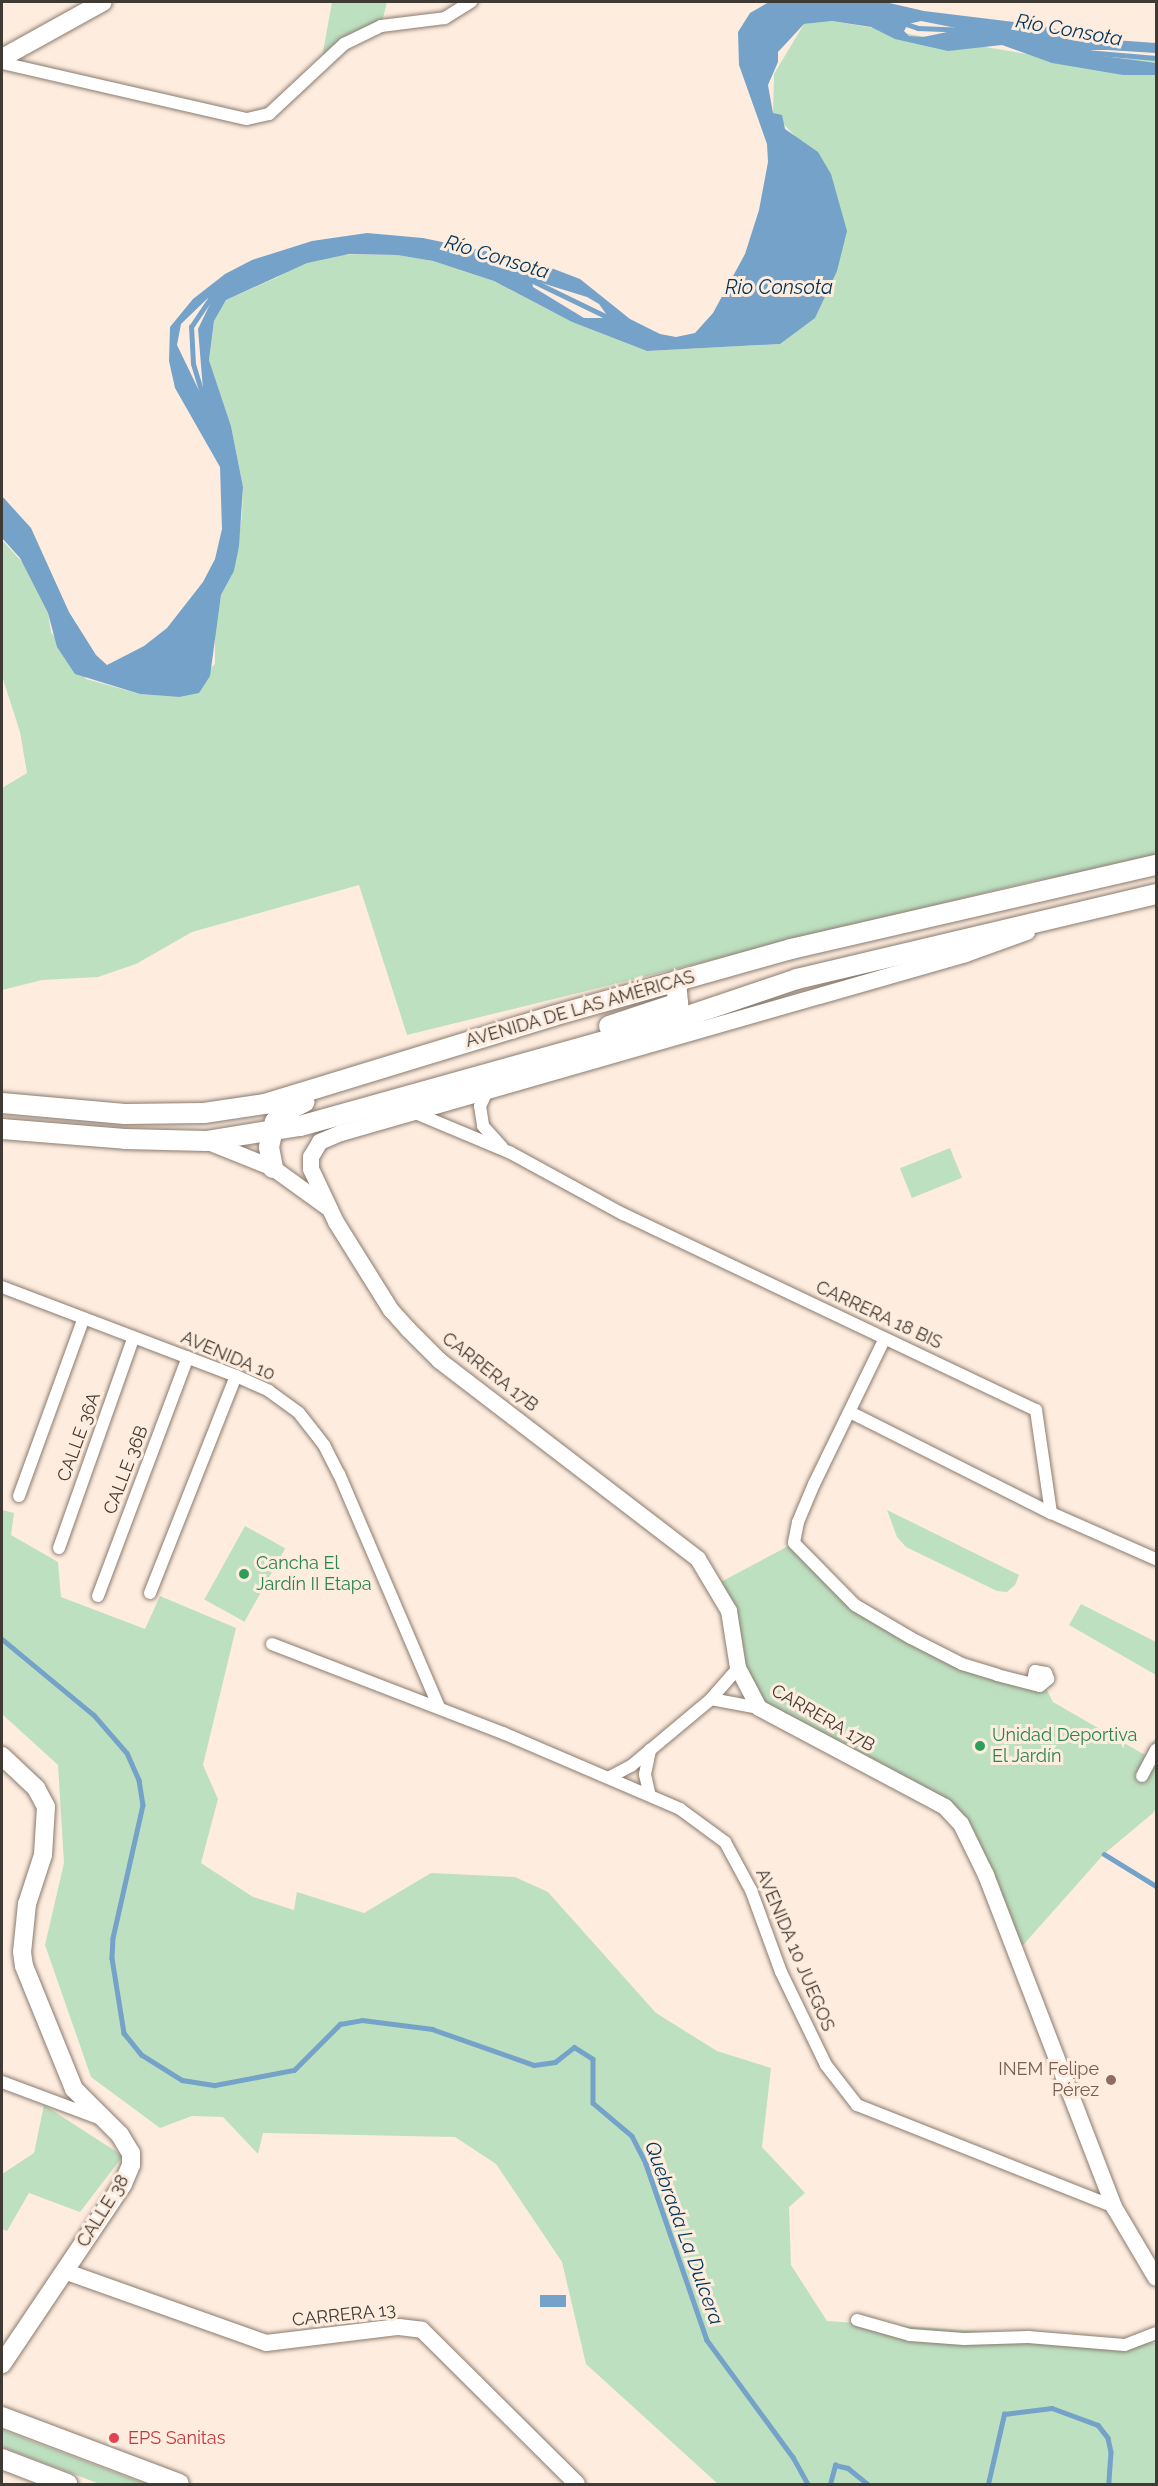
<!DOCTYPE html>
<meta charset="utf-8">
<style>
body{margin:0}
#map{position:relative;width:1158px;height:2486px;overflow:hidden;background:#feeddf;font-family:Raleway,sans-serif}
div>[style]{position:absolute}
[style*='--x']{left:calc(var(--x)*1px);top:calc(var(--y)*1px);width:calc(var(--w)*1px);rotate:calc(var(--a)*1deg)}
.green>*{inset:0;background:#bde0c1;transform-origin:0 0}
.water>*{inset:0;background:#75a2c9;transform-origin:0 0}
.stream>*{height:4.5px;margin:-2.25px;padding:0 2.25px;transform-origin:2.25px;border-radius:2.25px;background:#75a2c9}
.roads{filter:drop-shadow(0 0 2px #8a7b6f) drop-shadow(0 0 2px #8a7b6f)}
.minor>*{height:12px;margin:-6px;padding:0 6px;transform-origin:6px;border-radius:6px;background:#fff}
.tertiary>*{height:16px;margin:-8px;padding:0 8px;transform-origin:8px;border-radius:8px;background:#fff}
.secondary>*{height:18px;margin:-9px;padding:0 9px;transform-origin:9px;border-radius:9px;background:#fff}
.primary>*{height:20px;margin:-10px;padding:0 10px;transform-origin:10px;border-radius:10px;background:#fff}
.dots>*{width:16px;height:16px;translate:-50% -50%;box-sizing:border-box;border:3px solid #feeddf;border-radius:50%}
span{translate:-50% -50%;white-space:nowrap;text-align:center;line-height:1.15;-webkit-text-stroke:6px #feeddf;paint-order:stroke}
.street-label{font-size:18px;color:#403a34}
.leisure-label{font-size:18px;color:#27864d}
.left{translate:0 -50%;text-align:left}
.education-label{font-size:18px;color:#785e54}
.right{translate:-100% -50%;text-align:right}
.health-label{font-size:18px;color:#be3a42}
.water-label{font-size:20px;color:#00365b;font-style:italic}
.frame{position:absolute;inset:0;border:3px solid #403a34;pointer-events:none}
</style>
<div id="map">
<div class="green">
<div style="clip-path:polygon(332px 2px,387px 2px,381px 26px,321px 63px)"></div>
<div style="clip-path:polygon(832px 21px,1027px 54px,1156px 60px,1156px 860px,1029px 882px,407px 1035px,359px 885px,192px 932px,136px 964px,98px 977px,42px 980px,2px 990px,2px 788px,27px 773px,20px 732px,2px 676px,2px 540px,23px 563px,48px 613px,51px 632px,86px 679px,140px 694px,179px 697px,215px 664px,215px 632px,221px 595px,234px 571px,242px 515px,243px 487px,231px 426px,209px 360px,214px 321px,226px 300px,278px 277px,315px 254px,397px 255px,433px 261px,494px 281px,572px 322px,647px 351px,780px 344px,831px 174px,773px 113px,774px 74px,804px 24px)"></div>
<div style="left:950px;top:1148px;width:32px;height:54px;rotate:68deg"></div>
<div style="clip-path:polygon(2px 1510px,14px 1513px,11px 1535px,58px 1562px,61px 1597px,145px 1629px,160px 1596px,236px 1628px,203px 1765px,218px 1799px,201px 1863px,253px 1897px,294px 1910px,297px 1892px,364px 1913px,431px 1873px,515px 1877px,548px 1892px,656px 2013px,717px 2051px,771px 2068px,762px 2147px,805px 2193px,789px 2207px,791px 2265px,827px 2321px,1156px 2343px,1156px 2484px,718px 2484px,586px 2364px,562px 2262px,496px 2164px,455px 2137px,263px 2133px,258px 2154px,223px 2117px,192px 2116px,160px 2128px,91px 2077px,45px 1945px,64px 1863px,58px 1765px,2px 1714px)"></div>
<div style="clip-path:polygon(887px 1510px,1019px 1575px,1015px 1585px,1007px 1592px,997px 1591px,906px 1547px,897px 1537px)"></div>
<div style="left:245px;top:1526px;width:46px;height:84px;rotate:29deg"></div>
<div style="clip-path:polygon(794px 1543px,855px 1605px,962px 1664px,1044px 1684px,1053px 1702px,1145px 1755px,1156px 1737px,1156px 1808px,1153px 1813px,1104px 1854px,1015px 1954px,961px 1824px,759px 1708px,717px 1584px)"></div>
<div style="clip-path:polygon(1081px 1604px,1156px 1642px,1156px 1675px,1069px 1625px)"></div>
<div style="clip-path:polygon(44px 2105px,123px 2156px,80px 2212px,29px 2193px,7px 2231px,2px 2229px,2px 2174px,34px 2153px)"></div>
<div style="clip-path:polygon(2px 2430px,145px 2484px,100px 2484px,2px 2447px)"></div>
</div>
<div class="water">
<div style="clip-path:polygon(evenodd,769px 2px,885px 2px,924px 11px,1038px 25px,1100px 39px,1156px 43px,1156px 53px,1108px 50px,1092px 50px,1088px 54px,1156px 63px,1156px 75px,1123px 75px,1052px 63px,1002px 45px,948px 51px,895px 39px,871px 27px,832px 21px,804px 24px,778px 52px,778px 62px,768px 85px,773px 113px,782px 115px,785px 129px,818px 152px,831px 174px,847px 231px,837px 271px,815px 318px,780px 344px,647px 351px,572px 322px,494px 281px,433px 261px,397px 255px,349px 254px,307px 263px,226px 300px,214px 321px,209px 360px,231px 426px,243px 487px,239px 546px,234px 571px,221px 595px,210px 676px,199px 693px,179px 697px,140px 694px,75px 674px,57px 647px,48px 613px,20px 558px,2px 538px,2px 496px,31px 528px,69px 612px,96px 655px,107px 665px,144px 646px,167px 628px,203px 582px,215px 559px,222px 529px,220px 467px,175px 388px,169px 361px,170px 327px,193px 299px,225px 274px,252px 260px,312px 241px,367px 233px,423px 238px,533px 261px,580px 279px,630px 319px,660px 334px,676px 337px,695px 333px,713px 313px,745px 254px,759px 210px,768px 162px,767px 144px,739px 65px,738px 32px,750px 13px,769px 2px,921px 21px,961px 29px,962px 29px,923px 37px,909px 36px,904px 31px,908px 24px,921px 21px,769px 2px,532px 280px,587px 297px,599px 304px,609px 318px,584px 318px,533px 287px,532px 280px,769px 2px,208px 298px,211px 302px,198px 329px,204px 401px,177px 345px,181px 324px,208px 298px)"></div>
<div style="left:540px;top:2295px;width:26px;height:12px"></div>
</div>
<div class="stream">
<div style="--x:903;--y:23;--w:16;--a:18"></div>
<div style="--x:918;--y:28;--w:50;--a:2.3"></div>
<div style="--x:1086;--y:52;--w:70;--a:4.9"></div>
<div style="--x:527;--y:278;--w:97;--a:25.8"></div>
<div style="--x:206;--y:407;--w:45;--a:-106.8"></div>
<div style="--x:193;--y:364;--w:37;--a:-93"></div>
<div style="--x:191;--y:327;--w:37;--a:-56"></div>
<div style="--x:2;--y:1639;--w:119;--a:39.6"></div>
<div style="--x:94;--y:1715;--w:50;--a:49"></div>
<div style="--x:127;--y:1753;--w:30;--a:66"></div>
<div style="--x:139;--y:1780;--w:25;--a:81"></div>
<div style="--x:143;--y:1805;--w:136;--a:102.7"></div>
<div style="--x:113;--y:1938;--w:20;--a:93"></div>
<div style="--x:112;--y:1958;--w:76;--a:80.9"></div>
<div style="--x:124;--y:2033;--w:28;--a:51"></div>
<div style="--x:142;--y:2055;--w:47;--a:32"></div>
<div style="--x:182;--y:2080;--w:33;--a:9"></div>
<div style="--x:215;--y:2085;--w:80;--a:-10.8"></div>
<div style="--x:294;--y:2070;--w:65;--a:-45"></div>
<div style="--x:340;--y:2024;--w:22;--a:-10"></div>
<div style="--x:362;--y:2020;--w:71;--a:7.3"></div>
<div style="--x:432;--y:2029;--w:108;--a:19.4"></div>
<div style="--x:534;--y:2065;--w:21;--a:-8"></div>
<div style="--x:555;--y:2062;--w:24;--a:-38"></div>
<div style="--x:574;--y:2047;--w:22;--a:32"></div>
<div style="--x:593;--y:2059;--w:44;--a:90"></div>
<div style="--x:593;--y:2103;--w:51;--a:40.2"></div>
<div style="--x:632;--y:2136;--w:31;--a:63"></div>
<div style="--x:646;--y:2164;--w:186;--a:70.9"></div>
<div style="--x:707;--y:2340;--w:145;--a:53.7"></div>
<div style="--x:793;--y:2457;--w:31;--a:61"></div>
<div style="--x:1104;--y:1854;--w:61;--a:31.6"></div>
<div style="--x:830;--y:2484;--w:20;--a:-75"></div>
<div style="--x:835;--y:2465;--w:13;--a:13"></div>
<div style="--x:848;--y:2468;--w:26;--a:39"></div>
<div style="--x:988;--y:2484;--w:72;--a:-77.1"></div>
<div style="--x:1004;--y:2414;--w:48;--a:-7.1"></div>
<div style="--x:1052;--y:2408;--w:49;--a:20.3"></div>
<div style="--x:1098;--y:2425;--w:16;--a:52"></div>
<div style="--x:1108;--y:2438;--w:14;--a:78"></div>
<div style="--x:1111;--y:2452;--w:32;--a:94"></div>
</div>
<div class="roads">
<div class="minor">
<div style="--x:2;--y:63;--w:251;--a:12.9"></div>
<div style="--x:247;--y:119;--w:23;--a:-13"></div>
<div style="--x:269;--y:114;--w:103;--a:-43"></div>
<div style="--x:344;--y:44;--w:41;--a:-25.9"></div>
<div style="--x:381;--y:26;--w:64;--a:-7.1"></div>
<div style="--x:445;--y:18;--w:31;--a:-32"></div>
<div style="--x:489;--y:1087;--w:21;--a:115"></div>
<div style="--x:480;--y:1106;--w:20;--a:81"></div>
<div style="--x:483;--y:1126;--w:28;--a:48"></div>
<div style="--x:413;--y:1112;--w:106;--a:22.7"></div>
<div style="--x:511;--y:1153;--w:128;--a:28.6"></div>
<div style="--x:623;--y:1214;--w:457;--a:25.4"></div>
<div style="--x:1036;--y:1410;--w:104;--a:81.7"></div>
<div style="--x:1051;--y:1513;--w:115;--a:23.7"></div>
<div style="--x:2;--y:1287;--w:250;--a:20.8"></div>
<div style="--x:236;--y:1376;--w:36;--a:24"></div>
<div style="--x:269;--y:1391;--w:37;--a:36"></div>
<div style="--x:299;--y:1413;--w:41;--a:52"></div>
<div style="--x:324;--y:1445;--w:33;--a:63"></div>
<div style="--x:339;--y:1474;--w:254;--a:66.8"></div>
<div style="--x:884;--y:1340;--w:160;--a:115.9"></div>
<div style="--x:814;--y:1484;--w:41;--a:112.8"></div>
<div style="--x:798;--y:1522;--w:21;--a:101"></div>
<div style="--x:794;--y:1543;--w:87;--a:45.5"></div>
<div style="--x:855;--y:1605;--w:65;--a:30.5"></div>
<div style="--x:911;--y:1638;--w:57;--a:27"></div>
<div style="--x:962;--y:1664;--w:37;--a:17"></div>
<div style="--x:997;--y:1675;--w:44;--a:14.3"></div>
<div style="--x:1040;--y:1686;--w:11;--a:-41"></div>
<div style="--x:1048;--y:1679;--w:6;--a:-108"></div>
<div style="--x:1046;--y:1673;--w:11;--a:-170"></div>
<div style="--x:1035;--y:1671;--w:10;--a:101"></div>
<div style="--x:850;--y:1412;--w:225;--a:26.7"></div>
<div style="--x:19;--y:1496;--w:187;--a:-70"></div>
<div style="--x:59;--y:1548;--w:222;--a:-70.5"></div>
<div style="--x:150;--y:1593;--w:233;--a:-68.4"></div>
<div style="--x:98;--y:1596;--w:255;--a:-69.4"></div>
<div style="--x:272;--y:1644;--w:248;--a:21.1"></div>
<div style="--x:503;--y:1733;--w:193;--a:23.2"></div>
<div style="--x:680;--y:1809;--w:56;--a:36.3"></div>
<div style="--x:725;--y:1842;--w:55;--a:61.6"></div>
<div style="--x:751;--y:1890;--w:87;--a:69.9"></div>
<div style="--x:781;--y:1972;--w:103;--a:64.2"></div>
<div style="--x:826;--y:2065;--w:51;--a:52.2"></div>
<div style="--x:857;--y:2105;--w:277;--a:21.6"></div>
<div style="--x:711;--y:1699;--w:49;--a:10.6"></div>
<div style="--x:1142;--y:1776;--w:30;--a:-62"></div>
<div style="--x:610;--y:1777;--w:24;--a:-28"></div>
<div style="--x:631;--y:1766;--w:104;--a:-39.9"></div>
<div style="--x:711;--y:1699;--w:41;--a:-48.9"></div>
<div style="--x:649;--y:1792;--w:18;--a:-103"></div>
<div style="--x:645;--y:1774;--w:25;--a:-78"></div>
<div style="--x:2;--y:2082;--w:106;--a:20.5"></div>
<div style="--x:857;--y:2320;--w:55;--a:15.8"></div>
<div style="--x:910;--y:2335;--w:54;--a:4.2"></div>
<div style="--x:964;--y:2339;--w:64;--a:-1.8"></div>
<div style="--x:1028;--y:2337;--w:97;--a:4.7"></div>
<div style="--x:1125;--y:2345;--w:33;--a:-21"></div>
</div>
<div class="tertiary">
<div style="--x:1027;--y:932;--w:65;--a:160.2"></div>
<div style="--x:966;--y:954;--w:650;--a:164.02"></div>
<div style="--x:341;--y:1133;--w:23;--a:157"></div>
<div style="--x:320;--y:1142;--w:17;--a:121"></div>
<div style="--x:311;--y:1157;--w:12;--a:90"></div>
<div style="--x:311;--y:1169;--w:59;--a:64.7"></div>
<div style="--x:336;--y:1222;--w:104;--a:58"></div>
<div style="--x:391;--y:1310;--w:25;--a:48"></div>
<div style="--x:408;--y:1329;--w:45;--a:45"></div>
<div style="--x:440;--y:1361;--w:325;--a:37.5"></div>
<div style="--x:698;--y:1559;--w:61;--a:59.2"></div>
<div style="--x:729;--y:1611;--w:58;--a:81"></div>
<div style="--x:738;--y:1668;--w:45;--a:62.3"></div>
<div style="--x:759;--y:1708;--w:211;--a:28"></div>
<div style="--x:945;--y:1807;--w:23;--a:47"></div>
<div style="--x:961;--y:1824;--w:57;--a:63.9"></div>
<div style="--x:986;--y:1875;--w:356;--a:68.9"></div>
<div style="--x:1114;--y:2207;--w:82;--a:59.4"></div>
<div style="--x:206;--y:1141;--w:72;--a:21.9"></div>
<div style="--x:273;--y:1168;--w:67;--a:35.8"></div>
<div style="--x:64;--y:2271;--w:214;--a:19.6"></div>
<div style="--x:266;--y:2343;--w:134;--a:-6.9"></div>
<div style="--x:399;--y:2327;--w:23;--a:7"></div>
<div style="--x:422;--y:2330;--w:218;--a:44.8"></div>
</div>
<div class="secondary">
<div style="--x:2;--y:58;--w:115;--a:-29"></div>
<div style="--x:2;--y:1756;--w:47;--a:43.3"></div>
<div style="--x:36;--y:1788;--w:21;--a:62"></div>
<div style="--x:46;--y:1807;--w:48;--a:93.6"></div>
<div style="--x:43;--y:1855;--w:52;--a:108.1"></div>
<div style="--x:27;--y:1904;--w:48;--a:95.9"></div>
<div style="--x:22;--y:1952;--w:14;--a:82"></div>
<div style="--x:24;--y:1966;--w:133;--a:67.9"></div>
<div style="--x:74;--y:2089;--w:65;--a:45"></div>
<div style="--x:120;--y:2135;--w:21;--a:59"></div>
<div style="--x:131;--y:2153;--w:12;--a:90"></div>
<div style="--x:131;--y:2165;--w:21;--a:113"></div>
<div style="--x:123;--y:2184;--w:217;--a:123.9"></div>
</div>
<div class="primary">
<div style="--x:609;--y:1026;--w:73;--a:-18.4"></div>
<div style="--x:678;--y:1003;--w:22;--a:-95"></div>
<div style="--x:2;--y:1103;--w:123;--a:5.1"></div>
<div style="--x:125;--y:1114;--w:79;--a:-0.7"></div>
<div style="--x:204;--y:1113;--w:62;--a:-8.4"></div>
<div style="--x:265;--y:1104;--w:301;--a:-17"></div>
<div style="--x:553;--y:1016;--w:247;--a:-15.7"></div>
<div style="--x:791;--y:949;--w:375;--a:-13"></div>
<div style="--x:2;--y:1129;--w:123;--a:4.6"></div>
<div style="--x:125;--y:1139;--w:81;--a:1.4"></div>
<div style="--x:206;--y:1141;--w:95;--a:-9.1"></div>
<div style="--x:300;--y:1126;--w:375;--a:-15.6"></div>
<div style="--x:661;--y:1025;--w:144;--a:-18.7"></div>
<div style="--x:797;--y:979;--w:369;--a:-13.3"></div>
<div style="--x:273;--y:1168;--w:21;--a:-101"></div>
<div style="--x:269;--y:1147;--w:26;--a:-77"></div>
<div style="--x:275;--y:1122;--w:11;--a:-52"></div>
<div style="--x:282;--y:1113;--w:25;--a:-26"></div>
<div style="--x:2;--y:2417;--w:189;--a:20.7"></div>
<div style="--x:2;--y:2459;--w:70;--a:21"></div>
</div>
</div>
<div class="dots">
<div style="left:244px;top:1574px;background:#2e9e5b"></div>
<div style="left:980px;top:1746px;background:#2e9e5b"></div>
<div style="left:1111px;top:2080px;background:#8d6e63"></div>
<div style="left:114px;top:2438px;background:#e0444e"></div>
</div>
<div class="street-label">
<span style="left:580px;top:1009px;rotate:-16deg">AVENIDA DE LAS AMÉRICAS</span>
<span style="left:879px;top:1315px;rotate:25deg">CARRERA 18 BIS</span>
<span style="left:228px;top:1356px;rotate:23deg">AVENIDA 10</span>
<span style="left:490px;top:1372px;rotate:38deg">CARRERA 17B</span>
<span style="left:79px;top:1437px;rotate:-70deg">CALLE 36A</span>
<span style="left:126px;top:1470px;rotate:-69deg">CALLE 36B</span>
<span style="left:823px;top:1718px;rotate:30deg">CARRERA 17B</span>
<span style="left:795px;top:1950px;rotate:67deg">AVENIDA 10 JUEGOS</span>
<span style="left:103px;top:2211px;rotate:-58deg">CALLE 38</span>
<span style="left:344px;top:2315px;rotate:-6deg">CARRERA 13</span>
</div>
<div class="leisure-label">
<span class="left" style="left:256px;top:1574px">Cancha El<br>Jardín II Etapa</span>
<span class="left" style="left:992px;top:1746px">Unidad Deportiva<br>El Jardín</span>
</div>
<div class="education-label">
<span class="right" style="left:1099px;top:2080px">INEM Felipe<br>Pérez</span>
</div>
<div class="health-label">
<span class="left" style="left:128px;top:2438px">EPS Sanitas</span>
</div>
<div class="water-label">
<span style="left:1069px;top:30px;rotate:10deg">Río Consota</span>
<span style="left:497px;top:257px;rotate:17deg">Río Consota</span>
<span style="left:779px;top:287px">Rio Consota</span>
<span style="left:684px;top:2233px;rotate:70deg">Quebrada La Dulcera</span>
</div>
<div class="frame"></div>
</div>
